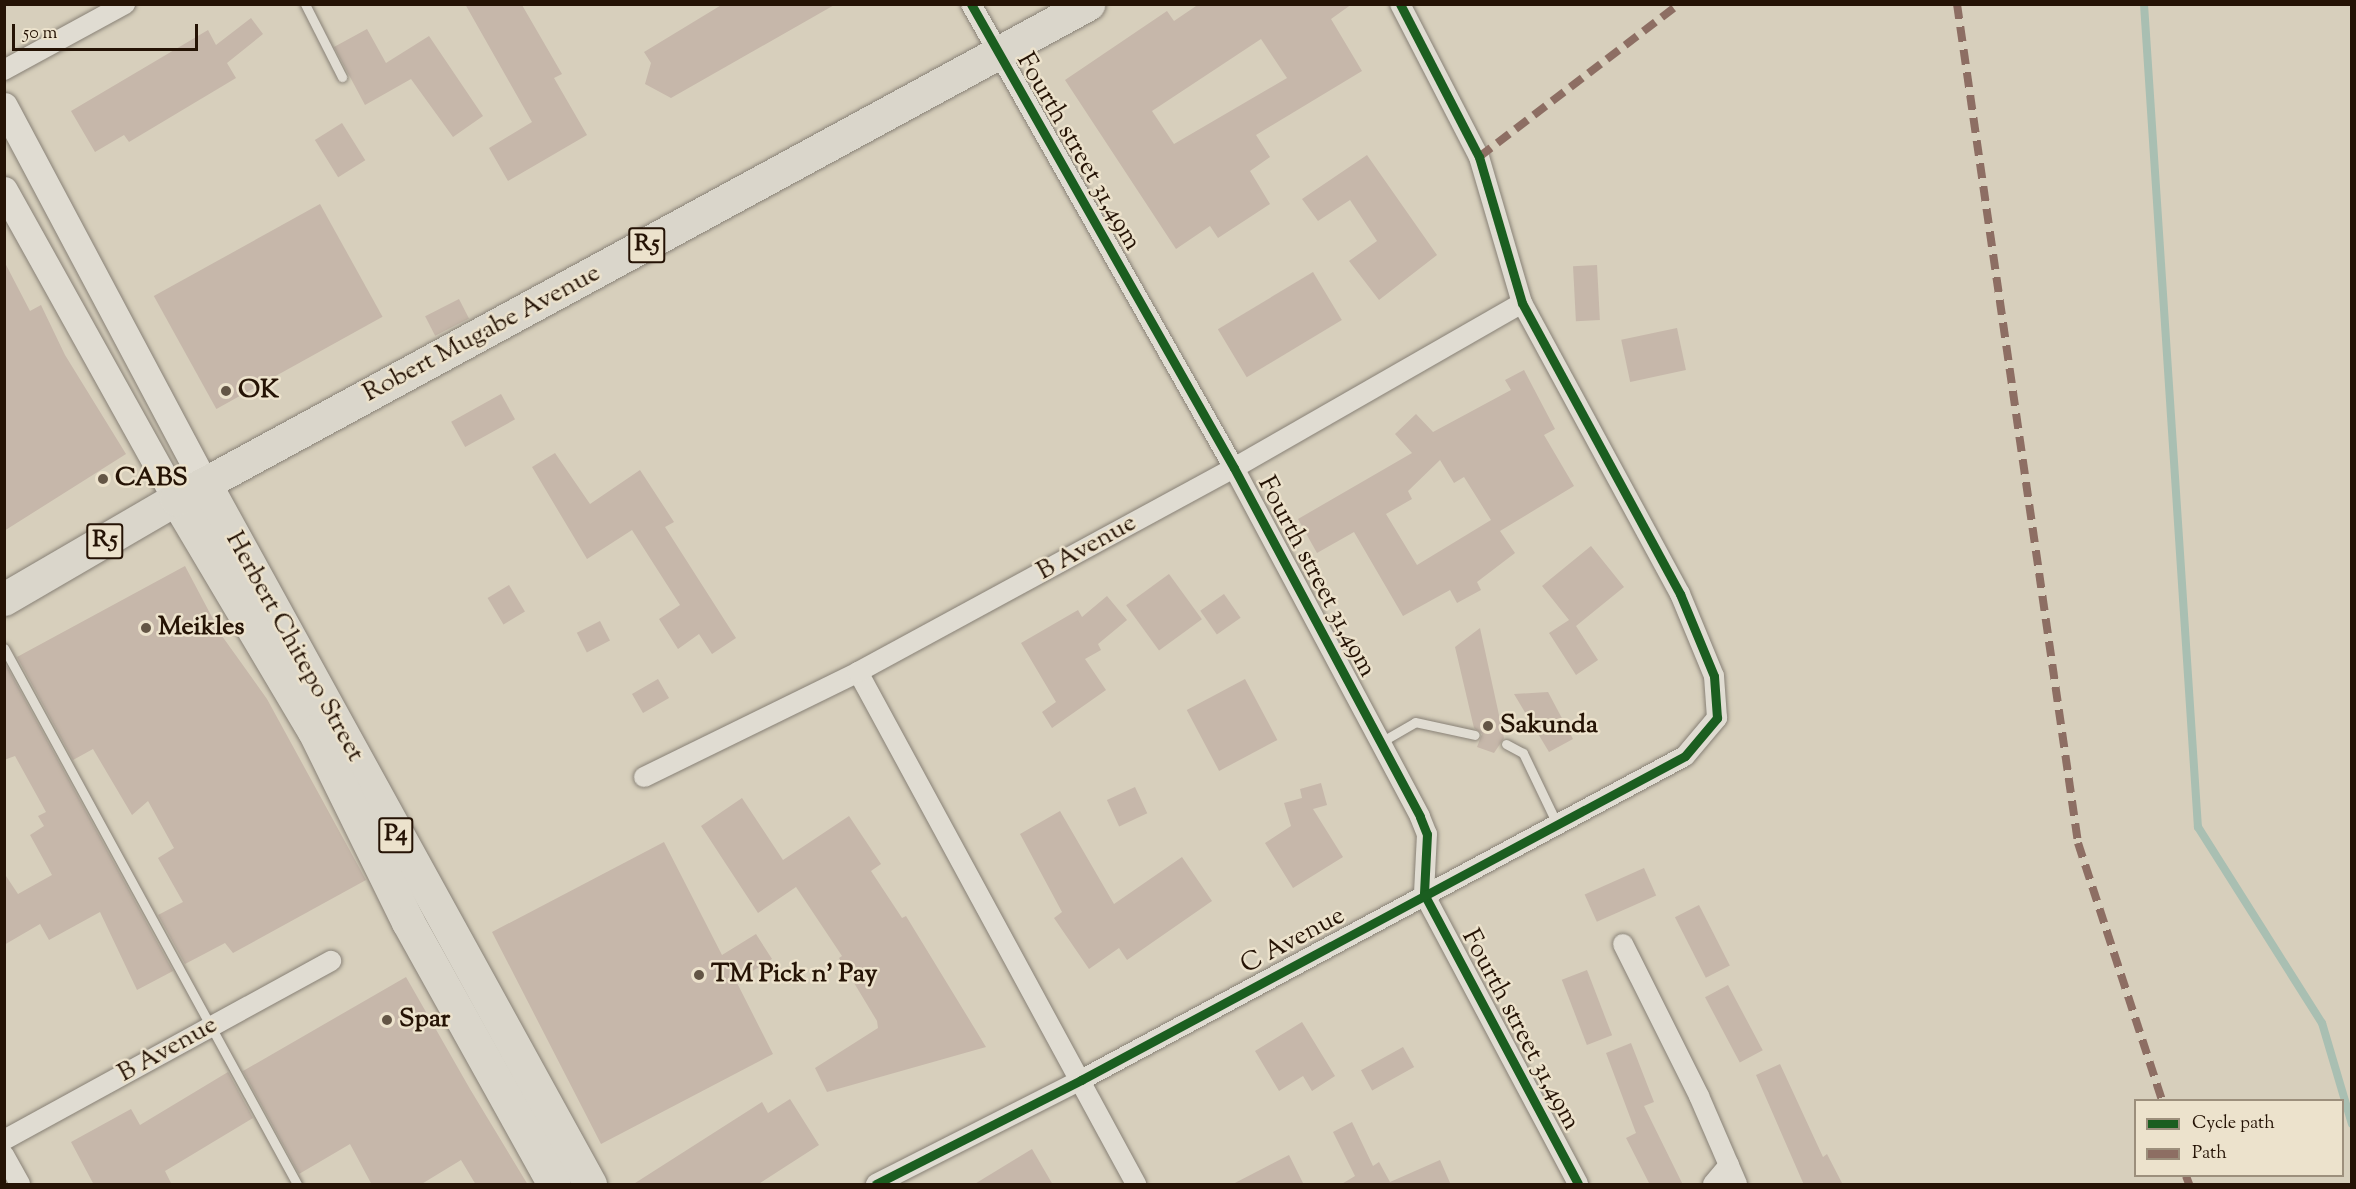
<!DOCTYPE html>
<style>
body{margin:0}
#map{position:relative;width:2356px;height:1189px;overflow:hidden;background:#d7cfbc;font-family:"Sorts Mill Goudy",serif}
div>[style]{position:absolute}
[style*='--x']{left:calc(var(--x)*1px);top:calc(var(--y)*1px);width:calc(var(--w)*1px);rotate:calc(var(--a)*1deg)}
.stream>*{height:8px;margin:-4px;padding:0 4px;transform-origin:4px;border-radius:4px;background:#a9bfb2}
.building>*{inset:0;background:#c6b7aa;transform-origin:0 0}
.roads{filter:drop-shadow(0 0 2px #888176) drop-shadow(0 0 2px #888176)}
.lane>*{height:9px;margin:-4.5px;padding:0 4.5px;transform-origin:4.5px;border-radius:4.5px;background:#e0dcd2}
.street>*{height:20px;margin:-10px;padding:0 10px;transform-origin:10px;border-radius:10px;background:#e0dcd2}
.secondary>*{height:27px;margin:-13.5px;padding:0 13.5px;transform-origin:13.5px;border-radius:13.5px;background:#e0dcd2}
.highway>*{height:33px;margin:-16.5px;padding:0 16.5px;transform-origin:16.5px;border-radius:16.5px;background:#dad6cb}
.quiet>*{height:8px;margin-top:-4px;transform-origin:0;background:repeating-linear-gradient(90deg,#8d6e63 0 15px,transparent 0 23px)}
.cycleway>*{height:9px;margin:-4.5px;padding:0 4.5px;transform-origin:4.5px;border-radius:4.5px;background:#1b5e20}
.dots>*{width:16px;height:16px;translate:-50% -50%;box-sizing:border-box;border:3px solid #ece2cc;border-radius:50%}
span{translate:-50% -50%;white-space:nowrap;text-align:center;line-height:1.15;-webkit-text-stroke:5px #ece2cc;paint-order:stroke}
.shield-label span{padding:2px 4px;background:#ece2cc;border:2px solid;border-radius:4px;-webkit-text-stroke-width:0}
.shield-label{font-size:24px;color:#251305;font-weight:700}
.street-label{font-size:26px;color:#251305}
.poi-label{font-size:26px;color:#251305;font-weight:700}
.left{translate:0 -50%;text-align:left}
.frame{position:absolute;inset:0;border:6px solid #251305;pointer-events:none}
.legend{position:absolute;left:2134px;top:1099px;width:210px;height:78px;box-sizing:border-box;background:#ece2cc;border:2px solid #9c8f7c;margin:0;padding:8px 10px;list-style:none;font-size:18px;color:#251305}
.legend li{display:flex;align-items:center;gap:12px;height:30px}
.legend b{width:30px;border:2px solid #9c8f7c}
.scale{position:absolute;left:12px;top:24px;width:186px;height:27px;box-sizing:border-box;border:3px solid #251305;border-top:0;padding-left:8px;font-size:18px;line-height:21px;white-space:nowrap;color:#251305;-webkit-text-stroke:4px #ece2cc;paint-order:stroke}
</style>
<div id="map">
<div class="stream">
<div style="--x:2144;--y:4;--w:825;--a:86.25"></div>
<div style="--x:2198;--y:827;--w:232;--a:57.7"></div>
<div style="--x:2322;--y:1023;--w:105;--a:73.5"></div>
</div>
<div class="building">
<div style="clip-path:polygon(465px 4px,522px 5px,562px 74px,554px 78px,587px 135px,508px 181px,489px 148px,532px 122px)"></div>
<div style="clip-path:polygon(723px 4px,836px 4px,671px 98px,645px 84px,651px 63px,644px 52px)"></div>
<div style="clip-path:polygon(evenodd,1199px 4px,1352px 4px,1331px 19px,1362px 71px,1256px 135px,1270px 157px,1250px 171px,1270px 204px,1218px 238px,1210px 226px,1176px 249px,1065px 80px,1167px 11px,1174px 21px,1199px 4px,1261px 39px,1287px 78px,1174px 144px,1152px 111px,1261px 39px)"></div>
<div style="clip-path:polygon(251px 18px,263px 34px,227px 63px,236px 78px,129px 142px,124px 135px,95px 152px,71px 111px,208px 30px,216px 45px)"></div>
<div style="clip-path:polygon(367px 29px,386px 63px,429px 36px,483px 116px,453px 137px,411px 79px,365px 105px,334px 47px)"></div>
<div style="left:342px;top:123px;width:44px;height:32px;rotate:58deg"></div>
<div style="clip-path:polygon(1367px 155px,1437px 255px,1379px 300px,1349px 261px,1377px 241px,1350px 200px,1318px 221px,1302px 199px)"></div>
<div style="left:320px;top:204px;width:129px;height:190px;rotate:61deg"></div>
<div style="clip-path:polygon(4px 261px,30px 311px,41px 305px,65px 355px,126px 454px,4px 531px)"></div>
<div style="left:1597px;top:265px;width:55px;height:24px;rotate:87deg"></div>
<div style="left:1313px;top:272px;width:56px;height:111px;rotate:59deg"></div>
<div style="left:459px;top:299px;width:22px;height:38px;rotate:63deg"></div>
<div style="left:1677px;top:328px;width:43px;height:57px;rotate:78deg"></div>
<div style="clip-path:polygon(evenodd,1524px 370px,1555px 429px,1544px 435px,1574px 486px,1500px 531px,1515px 553px,1477px 582px,1481px 590px,1457px 603px,1450px 590px,1403px 616px,1354px 532px,1317px 553px,1298px 519px,1412px 453px,1395px 434px,1416px 414px,1433px 432px,1511px 390px,1505px 380px,1524px 370px,1440px 460px,1454px 483px,1464px 477px,1491px 520px,1417px 565px,1386px 514px,1412px 499px,1408px 491px,1440px 460px)"></div>
<div style="left:501px;top:394px;width:29px;height:57px;rotate:61deg"></div>
<div style="clip-path:polygon(555px 453px,590px 504px,640px 470px,674px 522px,665px 527px,736px 638px,712px 654px,699px 634px,678px 649px,659px 619px,680px 605px,632px 530px,587px 559px,532px 467px)"></div>
<div style="clip-path:polygon(1591px 546px,1624px 587px,1576px 626px,1598px 660px,1576px 675px,1549px 633px,1569px 620px,1542px 586px)"></div>
<div style="clip-path:polygon(185px 566px,222px 636px,267px 699px,366px 880px,233px 953px,225px 943px,185px 964px,158px 915px,183px 902px,158px 858px,174px 848px,148px 801px,132px 815px,93px 749px,73px 760px,17px 657px)"></div>
<div style="left:1169px;top:574px;width:56px;height:53px;rotate:54deg"></div>
<div style="left:509px;top:585px;width:31px;height:25px;rotate:59deg"></div>
<div style="left:1224px;top:594px;width:29px;height:29px;rotate:55deg"></div>
<div style="clip-path:polygon(1107px 596px,1127px 620px,1098px 644px,1101px 650px,1085px 659px,1106px 690px,1052px 728px,1042px 712px,1056px 702px,1021px 643px,1078px 610px,1082px 617px)"></div>
<div style="left:600px;top:621px;width:22px;height:26px;rotate:63deg"></div>
<div style="clip-path:polygon(1480px 628px,1504px 738px,1494px 753px,1477px 747px,1482px 734px,1474px 728px,1455px 647px)"></div>
<div style="clip-path:polygon(5px 663px,173px 971px,137px 990px,100px 912px,49px 940px,40px 924px,4px 945px,4px 873px,18px 894px,52px 875px,30px 835px,44px 826px,38px 816px,46px 812px,15px 756px,4px 760px)"></div>
<div style="left:658px;top:679px;width:22px;height:30px;rotate:60deg"></div>
<div style="left:1245px;top:679px;width:69px;height:66px;rotate:62deg"></div>
<div style="clip-path:polygon(1548px 692px,1573px 739px,1549px 752px,1514px 694px)"></div>
<div style="clip-path:polygon(1321px 783px,1327px 805px,1313px 809px,1343px 857px,1293px 888px,1265px 843px,1291px 826px,1284px 803px,1302px 798px,1300px 789px)"></div>
<div style="left:1135px;top:787px;width:29px;height:31px;rotate:65deg"></div>
<div style="clip-path:polygon(742px 798px,783px 860px,849px 816px,881px 864px,871px 871px,902px 918px,906px 916px,986px 1047px,827px 1092px,815px 1068px,878px 1028px,877px 1021px,839px 958px,842px 956px,796px 887px,758px 913px,701px 826px)"></div>
<div style="clip-path:polygon(1060px 811px,1114px 904px,1182px 857px,1212px 901px,1127px 960px,1119px 948px,1089px 969px,1054px 918px,1062px 912px,1020px 834px)"></div>
<div style="clip-path:polygon(664px 842px,722px 955px,756px 934px,772px 959px,736px 981px,773px 1054px,601px 1144px,492px 932px)"></div>
<div style="left:1644px;top:868px;width:30px;height:65px;rotate:66deg"></div>
<div style="left:1699px;top:905px;width:68px;height:27px;rotate:63deg"></div>
<div style="left:1587px;top:970px;width:70px;height:27px;rotate:69deg"></div>
<div style="clip-path:polygon(406px 977px,470px 1089px,528px 1185px,476px 1185px,461px 1160px,420px 1185px,372px 1185px,350px 1144px,299px 1174px,243px 1071px)"></div>
<div style="left:1728px;top:985px;width:74px;height:26px;rotate:62deg"></div>
<div style="clip-path:polygon(1302px 1022px,1335px 1076px,1312px 1091px,1303px 1076px,1279px 1091px,1255px 1051px)"></div>
<div style="clip-path:polygon(1631px 1043px,1654px 1102px,1644px 1106px,1683px 1185px,1650px 1185px,1626px 1138px,1636px 1133px,1606px 1053px)"></div>
<div style="left:1403px;top:1047px;width:23px;height:48px;rotate:61deg"></div>
<div style="clip-path:polygon(1780px 1064px,1823px 1157px,1827px 1154px,1843px 1185px,1804px 1185px,1756px 1075px)"></div>
<div style="clip-path:polygon(228px 1072px,253px 1118px,165px 1171px,172px 1185px,94px 1185px,71px 1142px,131px 1109px,140px 1125px)"></div>
<div style="clip-path:polygon(790px 1099px,819px 1145px,757px 1185px,632px 1185px,762px 1102px,768px 1113px)"></div>
<div style="clip-path:polygon(1352px 1122px,1373px 1166px,1379px 1162px,1390px 1182px,1440px 1160px,1451px 1185px,1340px 1185px,1355px 1176px,1333px 1132px)"></div>
<div style="clip-path:polygon(1032px 1149px,1053px 1185px,973px 1185px)"></div>
<div style="clip-path:polygon(1289px 1155px,1304px 1185px,1231px 1185px)"></div>
</div>
<div class="roads">
<div class="lane">
<div style="--x:305;--y:4;--w:82;--a:63.1"></div>
<div style="--x:4;--y:648;--w:611;--a:61.34"></div>
<div style="--x:1381;--y:742;--w:39;--a:-30"></div>
<div style="--x:1415;--y:722;--w:61;--a:12.2"></div>
<div style="--x:1506;--y:744;--w:19;--a:28"></div>
<div style="--x:1523;--y:753;--w:79;--a:64.4"></div>
</div>
<div class="street">
<div style="--x:971;--y:4;--w:533;--a:60.45"></div>
<div style="--x:1234;--y:468;--w:395;--a:61.9"></div>
<div style="--x:1420;--y:817;--w:18;--a:68"></div>
<div style="--x:1427;--y:834;--w:60;--a:92.9"></div>
<div style="--x:1424;--y:894;--w:328;--a:62"></div>
<div style="--x:4;--y:70;--w:138;--a:-28.6"></div>
<div style="--x:858;--y:672;--w:583;--a:61.5"></div>
<div style="--x:644;--y:777;--w:238;--a:-26.1"></div>
<div style="--x:858;--y:672;--w:428;--a:-28.5"></div>
<div style="--x:1234;--y:468;--w:332;--a:-29.8"></div>
<div style="--x:1623;--y:944;--w:170;--a:63.4"></div>
<div style="--x:1699;--y:1096;--w:96;--a:66.6"></div>
<div style="--x:4;--y:1140;--w:373;--a:-28.7"></div>
<div style="--x:4;--y:1155;--w:33;--a:61"></div>
<div style="--x:876;--y:1184;--w:230;--a:-26.9"></div>
<div style="--x:1081;--y:1080;--w:685;--a:-28.21"></div>
<div style="--x:1685;--y:756;--w:50;--a:-49.9"></div>
<div style="--x:1717;--y:718;--w:42;--a:-94.1"></div>
<div style="--x:1714;--y:676;--w:89;--a:-112.5"></div>
<div style="--x:1680;--y:594;--w:331;--a:-118.5"></div>
<div style="--x:1522;--y:303;--w:152;--a:-106.4"></div>
<div style="--x:1479;--y:157;--w:172;--a:-117.3"></div>
<div style="--x:1713;--y:1184;--w:25;--a:-50"></div>
</div>
<div class="secondary">
<div style="--x:4;--y:106;--w:428;--a:62"></div>
<div style="--x:4;--y:190;--w:354;--a:60.9"></div>
</div>
<div class="highway">
<div style="--x:205;--y:484;--w:799;--a:61.19"></div>
<div style="--x:176;--y:499;--w:270;--a:59.3"></div>
<div style="--x:314;--y:731;--w:213;--a:63.8"></div>
<div style="--x:408;--y:922;--w:300;--a:60.9"></div>
<div style="--x:4;--y:599;--w:199;--a:-30.2"></div>
<div style="--x:176;--y:499;--w:1038;--a:-28.49"></div>
</div>
</div>
<div class="quiet">
<div style="--x:1957;--y:4;--w:848;--a:81.79"></div>
<div style="--x:2078;--y:843;--w:270;--a:71.9"></div>
<div style="--x:1479;--y:157;--w:252;--a:-37.4"></div>
<div style="--x:2186;--y:1176;--w:9;--a:69"></div>
</div>
<div class="cycleway">
<div style="--x:971;--y:4;--w:533;--a:60.45"></div>
<div style="--x:1234;--y:468;--w:395;--a:61.9"></div>
<div style="--x:1420;--y:817;--w:18;--a:68"></div>
<div style="--x:1427;--y:834;--w:60;--a:92.9"></div>
<div style="--x:1424;--y:894;--w:328;--a:62"></div>
<div style="--x:876;--y:1184;--w:230;--a:-26.9"></div>
<div style="--x:1081;--y:1080;--w:685;--a:-28.21"></div>
<div style="--x:1685;--y:756;--w:50;--a:-49.9"></div>
<div style="--x:1717;--y:718;--w:42;--a:-94.1"></div>
<div style="--x:1714;--y:676;--w:89;--a:-112.5"></div>
<div style="--x:1680;--y:594;--w:331;--a:-118.5"></div>
<div style="--x:1522;--y:303;--w:152;--a:-106.4"></div>
<div style="--x:1479;--y:157;--w:172;--a:-117.3"></div>
</div>
<div class="dots">
<div style="left:226px;top:391px;background:#635545"></div>
<div style="left:103px;top:479px;background:#635545"></div>
<div style="left:146px;top:628px;background:#635545"></div>
<div style="left:1488px;top:726px;background:#635545"></div>
<div style="left:699px;top:975px;background:#635545"></div>
<div style="left:387px;top:1020px;background:#635545"></div>
</div>
<div class="shield-label">
<span style="left:647px;top:245px">R5</span>
<span style="left:105px;top:541px">R5</span>
<span style="left:396px;top:835px">P4</span>
</div>
<div class="street-label">
<span style="left:1078px;top:152px;rotate:60deg">Fourth street 31,49m</span>
<span style="left:482px;top:334px;rotate:-28deg">Robert Mugabe Avenue</span>
<span style="left:1087px;top:548px;rotate:-29deg">B Avenue</span>
<span style="left:1316px;top:577px;rotate:62deg">Fourth street 31,49m</span>
<span style="left:294px;top:647px;rotate:61deg">Herbert Chitepo Street</span>
<span style="left:1293px;top:941px;rotate:-28deg">C Avenue</span>
<span style="left:1520px;top:1030px;rotate:62deg">Fourth street 31,49m</span>
<span style="left:168px;top:1050px;rotate:-29deg">B Avenue</span>
</div>
<div class="poi-label">
<span class="left" style="left:238px;top:391px">OK</span>
<span class="left" style="left:115px;top:479px">CABS</span>
<span class="left" style="left:158px;top:628px">Meikles</span>
<span class="left" style="left:1500px;top:726px">Sakunda</span>
<span class="left" style="left:711px;top:975px">TM Pick n' Pay</span>
<span class="left" style="left:399px;top:1020px">Spar</span>
</div>
<div class="frame"></div>
<ul class="legend">
<li><b style="height:8px;background:#1b5e20"></b>Cycle path</li>
<li><b style="height:8px;background:#8d6e63"></b>Path</li>
</ul>
<div class="scale">50 m</div>
</div>
